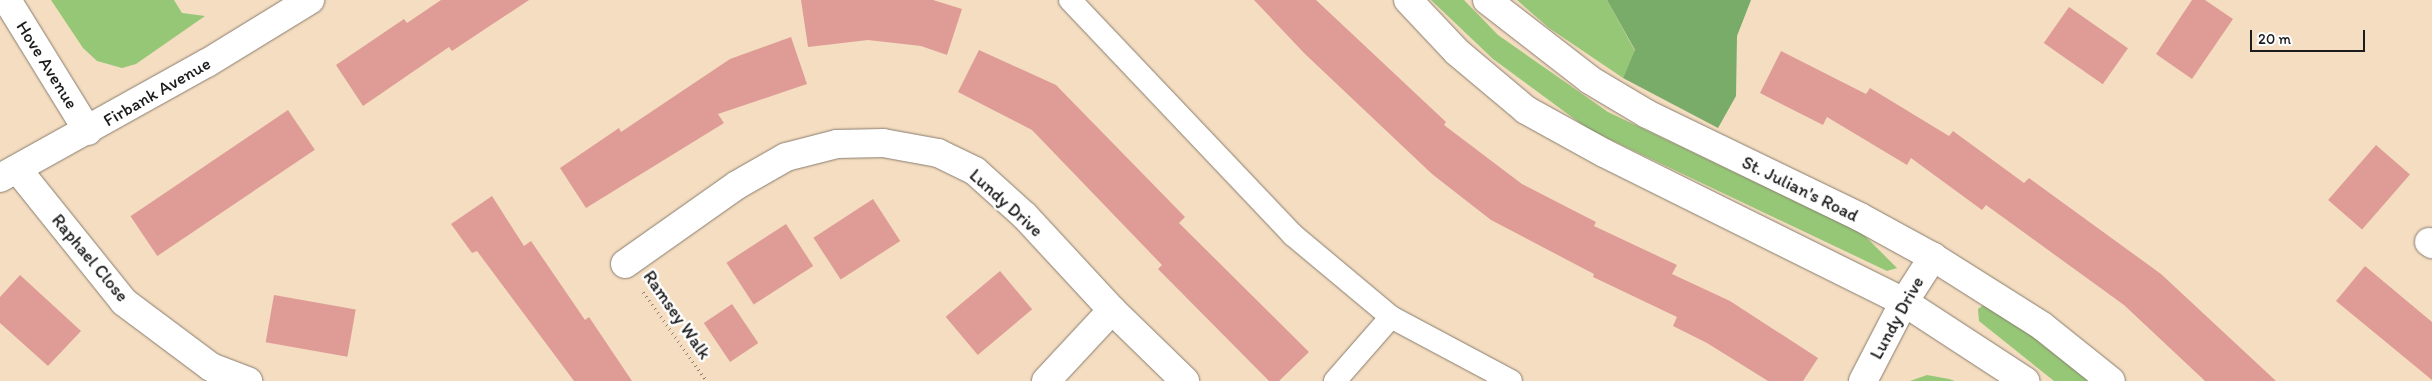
<!DOCTYPE html>
<style>
body{margin:0}
#map{position:relative;width:2432px;height:381px;overflow:hidden;background:#f4ddc1;font-family:Itim,sans-serif}
div>[style]{position:absolute}
[style*='--x']{left:calc(var(--x)*1px);top:calc(var(--y)*1px);width:calc(var(--w)*1px);rotate:calc(var(--a)*1deg)}
.green>*{inset:0;background:#96c777}
.forest>*{inset:0;background:#78ac68}
.building>*{inset:0;background:#df9c97;transform-origin:0 0}
.path>*{height:3px;margin-top:-1.5px;transform-origin:0;background:repeating-linear-gradient(90deg,#887c6e 0 1px,transparent 0 5px)}
.roads{filter:drop-shadow(0 0 1px #887c6e) drop-shadow(0 0 1px #887c6e)}
.service>*{height:22px;margin:-11px;padding:0 11px;transform-origin:11px;border-radius:11px;background:#fff}
.minor>*{height:28px;margin:-14px;padding:0 14px;transform-origin:14px;border-radius:14px;background:#fff}
.tertiary>*{height:28px;margin:-14px;padding:0 14px;transform-origin:14px;border-radius:14px;background:#fff}
span{translate:-50% -50%;white-space:nowrap;text-align:center;line-height:1.15;-webkit-text-stroke:5px #fff;paint-order:stroke}
.street-label{font-size:18px;color:#1c1c1c}
.scale{position:absolute;left:2250px;top:30px;width:115px;height:22px;box-sizing:border-box;border:2px solid #1c1c1c;border-top:0;padding-left:6px;font-size:15px;line-height:18px;white-space:nowrap;color:#1c1c1c;-webkit-text-stroke:4px #fff;paint-order:stroke}
</style>
<div id="map">
<div class="green">
<div style="clip-path:polygon(51px 0,174px 0,182px 13px,205px 16px,136px 64px,122px 68px,97px 61px,83px 48px)"></div>
<div style="clip-path:polygon(1431px 0,1464px 0,1498px 35px,1608px 112px,1862px 233px,1897px 268px,1887px 271px,1588px 129px,1493px 59px)"></div>
<div style="clip-path:polygon(1517px 0,1607px 0,1635px 51px,1623px 78px,1549px 28px)"></div>
<div style="clip-path:polygon(1986px 303px,2045px 345px,2088px 381px,2054px 381px,1979px 321px,1978px 309px)"></div>
<div style="clip-path:polygon(1927px 375px,1949px 379px,1955px 381px,1910px 381px)"></div>
</div>
<div class="forest">
<div style="clip-path:polygon(1607px 0,1751px 0,1737px 36px,1736px 96px,1718px 128px,1623px 78px,1635px 50px)"></div>
</div>
<div class="building">
<div style="clip-path:polygon(441px 0,529px 0,452px 51px,449px 47px,363px 106px,336px 65px,404px 19px,407px 23px)"></div>
<div style="clip-path:polygon(801px 0,933px 0,962px 9px,947px 55px,921px 46px,868px 40px,808px 47px)"></div>
<div style="clip-path:polygon(1254px 0,1316px 0,1446px 122px,1444px 125px,1522px 184px,1596px 222px,1594px 226px,1677px 265px,1672px 274px,1730px 301px,1818px 358px,1803px 381px,1768px 381px,1707px 343px,1673px 326px,1677px 317px,1593px 277px,1594px 274px,1491px 220px,1432px 174px,1305px 54px)"></div>
<div style="clip-path:polygon(2192px 0,2205px 0,2233px 19px,2192px 79px,2156px 54px)"></div>
<div style="left:2069px;top:7px;width:72px;height:44px;rotate:35deg"></div>
<div style="clip-path:polygon(791px 37px,807px 84px,718px 114px,724px 123px,586px 208px,560px 168px,619px 128px,621px 132px,730px 59px)"></div>
<div style="clip-path:polygon(979px 50px,1056px 85px,1185px 217px,1179px 223px,1309px 352px,1279px 381px,1269px 381px,1158px 269px,1162px 265px,1032px 130px,958px 92px)"></div>
<div style="clip-path:polygon(1781px 51px,1866px 94px,1870px 88px,1949px 136px,1953px 131px,2024px 183px,2029px 178px,2161px 274px,2276px 381px,2205px 381px,2124px 305px,1986px 205px,1982px 210px,1911px 158px,1907px 165px,1827px 117px,1823px 125px,1760px 93px)"></div>
<div style="left:288px;top:110px;width:48px;height:190px;rotate:56deg"></div>
<div style="left:2376px;top:145px;width:45px;height:73px;rotate:41deg"></div>
<div style="clip-path:polygon(492px 196px,524px 246px,531px 241px,585px 320px,589px 317px,632px 381px,574px 381px,477px 251px,472px 253px,451px 224px)"></div>
<div style="left:873px;top:199px;width:50px;height:71px;rotate:57deg"></div>
<div style="left:786px;top:224px;width:50px;height:71px;rotate:57deg"></div>
<div style="clip-path:polygon(2365px 266px,2432px 322px,2432px 380px,2336px 301px)"></div>
<div style="left:1000px;top:271px;width:50px;height:71px;rotate:50deg"></div>
<div style="clip-path:polygon(20px 275px,81px 331px,48px 366px,0 323px,0 297px)"></div>
<div style="left:274px;top:295px;width:83px;height:48px;rotate:10deg"></div>
<div style="left:732px;top:304px;width:47px;height:34px;rotate:56deg"></div>
</div>
<div class="path">
<div style="--x:643;--y:292;--w:110;--a:54.3"></div>
</div>
<div class="roads">
<div class="service">
<div style="--x:1070;--y:0;--w:324;--a:46.5"></div>
<div style="--x:1293;--y:235;--w:128;--a:39.9"></div>
<div style="--x:1391;--y:317;--w:136;--a:28.1"></div>
<div style="--x:1335;--y:381;--w:85;--a:-48.8"></div>
</div>
<div class="minor">
<div style="--x:7;--y:0;--w:154;--a:58.3"></div>
<div style="--x:18;--y:170;--w:169;--a:51.2"></div>
<div style="--x:124;--y:302;--w:109;--a:36.8"></div>
<div style="--x:211;--y:367;--w:40;--a:21"></div>
<div style="--x:2429;--y:242;--w:4;--a:34"></div>
<div style="--x:625;--y:264;--w:137;--a:-35.2"></div>
<div style="--x:737;--y:185;--w:56;--a:-29.7"></div>
<div style="--x:786;--y:157;--w:53;--a:-14.3"></div>
<div style="--x:837;--y:144;--w:46;--a:-1.2"></div>
<div style="--x:883;--y:143;--w:56;--a:10.3"></div>
<div style="--x:938;--y:153;--w:41;--a:25.9"></div>
<div style="--x:975;--y:171;--w:67;--a:42"></div>
<div style="--x:1025;--y:216;--w:128;--a:47.2"></div>
<div style="--x:1112;--y:310;--w:102;--a:44.2"></div>
<div style="--x:1046;--y:381;--w:97;--a:-47.1"></div>
<div style="--x:1863;--y:381;--w:89;--a:-62.6"></div>
<div style="--x:1904;--y:302;--w:54;--a:-57.2"></div>
</div>
<div class="tertiary">
<div style="--x:1408;--y:0;--w:71;--a:46.7"></div>
<div style="--x:1457;--y:52;--w:90;--a:40"></div>
<div style="--x:1526;--y:110;--w:89;--a:28.9"></div>
<div style="--x:1604;--y:153;--w:335;--a:26.4"></div>
<div style="--x:1904;--y:302;--w:145;--a:33.1"></div>
<div style="--x:1487;--y:0;--w:130;--a:37.8"></div>
<div style="--x:1590;--y:80;--w:66;--a:30.8"></div>
<div style="--x:1647;--y:114;--w:237;--a:25.8"></div>
<div style="--x:1860;--y:217;--w:83;--a:28.7"></div>
<div style="--x:1933;--y:257;--w:129;--a:32.3"></div>
<div style="--x:2042;--y:326;--w:88;--a:38.6"></div>
<div style="--x:0;--y:178;--w:237;--a:-29.1"></div>
<div style="--x:207;--y:63;--w:121;--a:-31.5"></div>
</div>
</div>
<div class="street-label">
<span style="left:47px;top:65px;rotate:58deg">Hove Avenue</span>
<span style="left:157px;top:92px;rotate:-30deg">Firbank Avenue</span>
<span style="left:1800px;top:189px;rotate:26deg">St. Julian's Road</span>
<span style="left:1006px;top:203px;rotate:42deg">Lundy Drive</span>
<span style="left:90px;top:258px;rotate:50deg">Raphael Close</span>
<span style="left:677px;top:315px;rotate:55deg">Ramsey Walk</span>
<span style="left:1897px;top:318px;rotate:-61deg">Lundy Drive</span>
</div>
<div class="scale">20 m</div>
</div>
